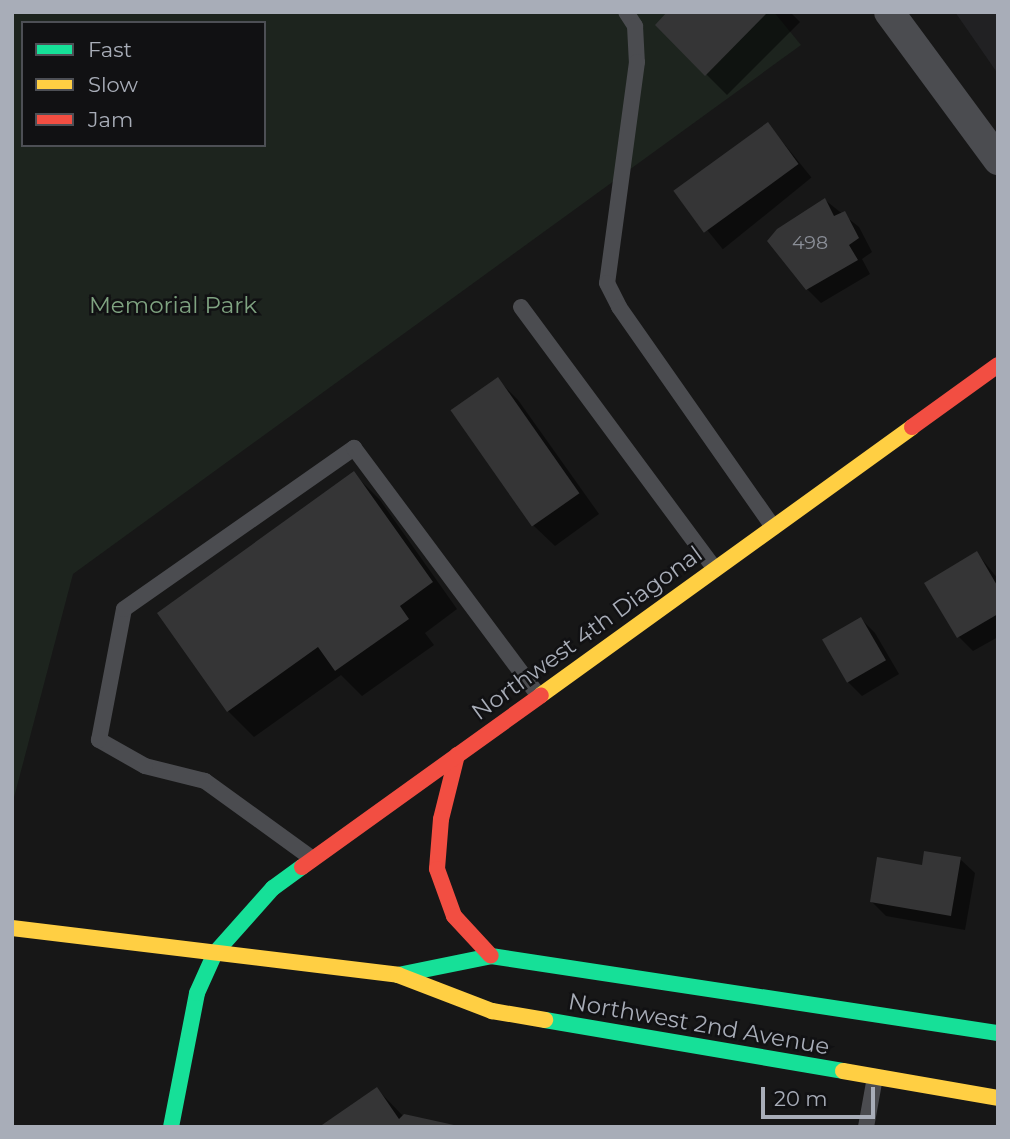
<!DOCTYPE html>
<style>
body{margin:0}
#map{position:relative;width:1010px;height:1139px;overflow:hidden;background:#171717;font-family:Montserrat,sans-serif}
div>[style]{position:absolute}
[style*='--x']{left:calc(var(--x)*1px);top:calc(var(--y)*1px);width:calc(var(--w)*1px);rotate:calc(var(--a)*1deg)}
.built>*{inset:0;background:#212123}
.green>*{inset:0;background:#1d241e}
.shadow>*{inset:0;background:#0007;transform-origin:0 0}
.building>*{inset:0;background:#353536;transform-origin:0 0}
.lane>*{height:16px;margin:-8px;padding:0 8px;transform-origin:8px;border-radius:8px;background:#4b4c50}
.street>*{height:30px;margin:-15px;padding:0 15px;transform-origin:15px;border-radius:15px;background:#4b4c50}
.fast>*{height:16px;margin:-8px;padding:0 8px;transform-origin:8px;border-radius:8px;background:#16e098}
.slow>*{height:16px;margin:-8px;padding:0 8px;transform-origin:8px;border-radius:8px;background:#ffcf43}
.jam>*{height:16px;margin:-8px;padding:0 8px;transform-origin:8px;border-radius:8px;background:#f24e42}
span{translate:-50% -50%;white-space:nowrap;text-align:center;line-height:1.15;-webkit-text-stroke:5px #111113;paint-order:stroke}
.number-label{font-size:19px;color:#8b8f98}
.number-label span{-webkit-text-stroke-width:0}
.park-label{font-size:23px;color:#7fa381}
.street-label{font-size:23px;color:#a8adb8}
.frame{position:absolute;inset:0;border:14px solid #a8adb8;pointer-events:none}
.legend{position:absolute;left:21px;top:21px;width:245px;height:126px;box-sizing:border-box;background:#111113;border:2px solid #4d4f55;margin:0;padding:9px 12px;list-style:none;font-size:21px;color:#a8adb8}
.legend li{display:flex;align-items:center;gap:14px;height:35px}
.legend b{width:35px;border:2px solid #4d4f55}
.scale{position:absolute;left:761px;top:1087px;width:114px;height:32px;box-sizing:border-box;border:4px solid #a8adb8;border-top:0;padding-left:9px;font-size:21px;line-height:24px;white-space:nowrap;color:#a8adb8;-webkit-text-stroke:5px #111113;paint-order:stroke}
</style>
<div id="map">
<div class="built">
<div style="clip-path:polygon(955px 12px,998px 12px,998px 74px,962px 22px)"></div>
</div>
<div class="green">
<div style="clip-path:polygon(evenodd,12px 12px,774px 12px,801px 45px,73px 574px,12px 805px,12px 12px,23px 23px,264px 23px,264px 145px,23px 145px,23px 23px)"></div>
</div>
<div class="shadow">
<div style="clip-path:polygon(670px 12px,790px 12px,800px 22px,727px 95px,657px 25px)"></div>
<div style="left:768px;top:124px;width:69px;height:114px;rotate:51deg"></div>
<div style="clip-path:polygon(825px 200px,859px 227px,872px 252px,862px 259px,870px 274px,821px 303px,807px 289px)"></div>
<div style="clip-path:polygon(498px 380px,518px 400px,599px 514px,555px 546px,534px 526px)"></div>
<div style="clip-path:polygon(354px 474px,380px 500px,457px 609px,425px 633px,434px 645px,362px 696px,341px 675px,254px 737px,228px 711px,159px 613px)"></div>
<div style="clip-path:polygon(977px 553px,998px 579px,998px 637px,973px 651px,959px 637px,927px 583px)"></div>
<div style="clip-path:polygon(861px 619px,875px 633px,899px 674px,862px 696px,848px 682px)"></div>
<div style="clip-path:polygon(960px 859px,975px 873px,965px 930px,886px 916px,872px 902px,924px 867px)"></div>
<div style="clip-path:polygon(377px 1089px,403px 1116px,461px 1127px,322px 1127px)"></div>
</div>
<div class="building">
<div style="clip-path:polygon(667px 12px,768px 12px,705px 76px,655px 25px)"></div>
<div style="left:768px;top:122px;width:52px;height:117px;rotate:54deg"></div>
<div style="clip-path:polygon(825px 198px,834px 216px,845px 211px,859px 238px,849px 245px,858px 260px,806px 290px,767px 241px,777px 229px)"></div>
<div style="left:498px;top:377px;width:142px;height:58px;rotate:55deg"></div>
<div style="clip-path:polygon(354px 471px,433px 582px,400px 606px,409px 619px,335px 671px,318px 647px,227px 712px,157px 613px)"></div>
<div style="clip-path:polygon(977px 551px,998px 587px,998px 614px,957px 638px,924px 583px)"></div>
<div style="left:861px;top:617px;width:50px;height:45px;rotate:60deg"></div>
<div style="clip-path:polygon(924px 851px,961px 857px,951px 916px,870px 902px,877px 857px,922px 865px)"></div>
<div style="clip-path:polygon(377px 1087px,399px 1119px,404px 1114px,463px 1127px,319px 1127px)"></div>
</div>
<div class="lane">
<div style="--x:626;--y:12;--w:17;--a:57"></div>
<div style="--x:635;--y:26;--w:36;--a:87"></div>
<div style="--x:637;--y:62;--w:223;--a:97.7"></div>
<div style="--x:607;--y:283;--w:27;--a:63"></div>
<div style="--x:619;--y:307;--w:269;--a:55"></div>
<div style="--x:521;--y:307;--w:326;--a:53.5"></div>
<div style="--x:310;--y:857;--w:130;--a:-144.1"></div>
<div style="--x:205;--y:781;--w:62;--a:-166"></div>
<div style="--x:145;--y:766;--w:53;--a:-150.5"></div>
<div style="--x:99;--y:740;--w:133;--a:-79.2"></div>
<div style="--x:124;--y:609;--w:281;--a:-35"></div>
<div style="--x:354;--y:448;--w:309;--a:53.3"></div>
<div style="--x:866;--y:1127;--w:51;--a:-79.8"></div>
</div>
<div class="street">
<div style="--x:889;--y:12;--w:184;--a:53.6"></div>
</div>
<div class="fast">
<div style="--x:398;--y:975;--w:95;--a:-11.5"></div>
<div style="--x:491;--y:956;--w:513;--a:8.64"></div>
<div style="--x:545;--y:1020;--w:302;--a:9.7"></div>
<div style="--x:171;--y:1127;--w:136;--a:-79"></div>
<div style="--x:197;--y:993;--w:44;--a:-65.8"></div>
<div style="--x:215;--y:953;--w:87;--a:-48.3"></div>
<div style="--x:273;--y:888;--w:36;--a:-36"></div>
</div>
<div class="slow">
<div style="--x:541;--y:695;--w:458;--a:-35.8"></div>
<div style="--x:12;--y:928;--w:389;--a:6.9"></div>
<div style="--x:398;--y:975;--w:101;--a:21"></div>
<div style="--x:492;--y:1011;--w:54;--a:9.6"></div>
<div style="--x:843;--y:1071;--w:157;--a:9.9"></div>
</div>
<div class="jam">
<div style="--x:912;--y:427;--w:106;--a:-35.8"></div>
<div style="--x:457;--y:755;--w:66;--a:104"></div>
<div style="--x:441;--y:819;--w:50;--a:94.6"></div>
<div style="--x:437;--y:869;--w:50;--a:70.1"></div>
<div style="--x:454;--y:916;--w:54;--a:47.2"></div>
<div style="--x:302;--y:867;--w:294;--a:-35.7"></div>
</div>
<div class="number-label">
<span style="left:810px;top:243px">498</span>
</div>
<div class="park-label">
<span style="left:173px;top:305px">Memorial Park</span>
</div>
<div class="street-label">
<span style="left:587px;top:633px;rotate:-36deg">Northwest 4th Diagonal</span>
<span style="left:699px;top:1024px;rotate:10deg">Northwest 2nd Avenue</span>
</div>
<div class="frame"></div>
<ul class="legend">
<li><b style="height:9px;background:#16e098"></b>Fast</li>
<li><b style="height:9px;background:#ffcf43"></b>Slow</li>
<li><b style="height:9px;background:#f24e42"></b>Jam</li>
</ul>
<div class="scale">20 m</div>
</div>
